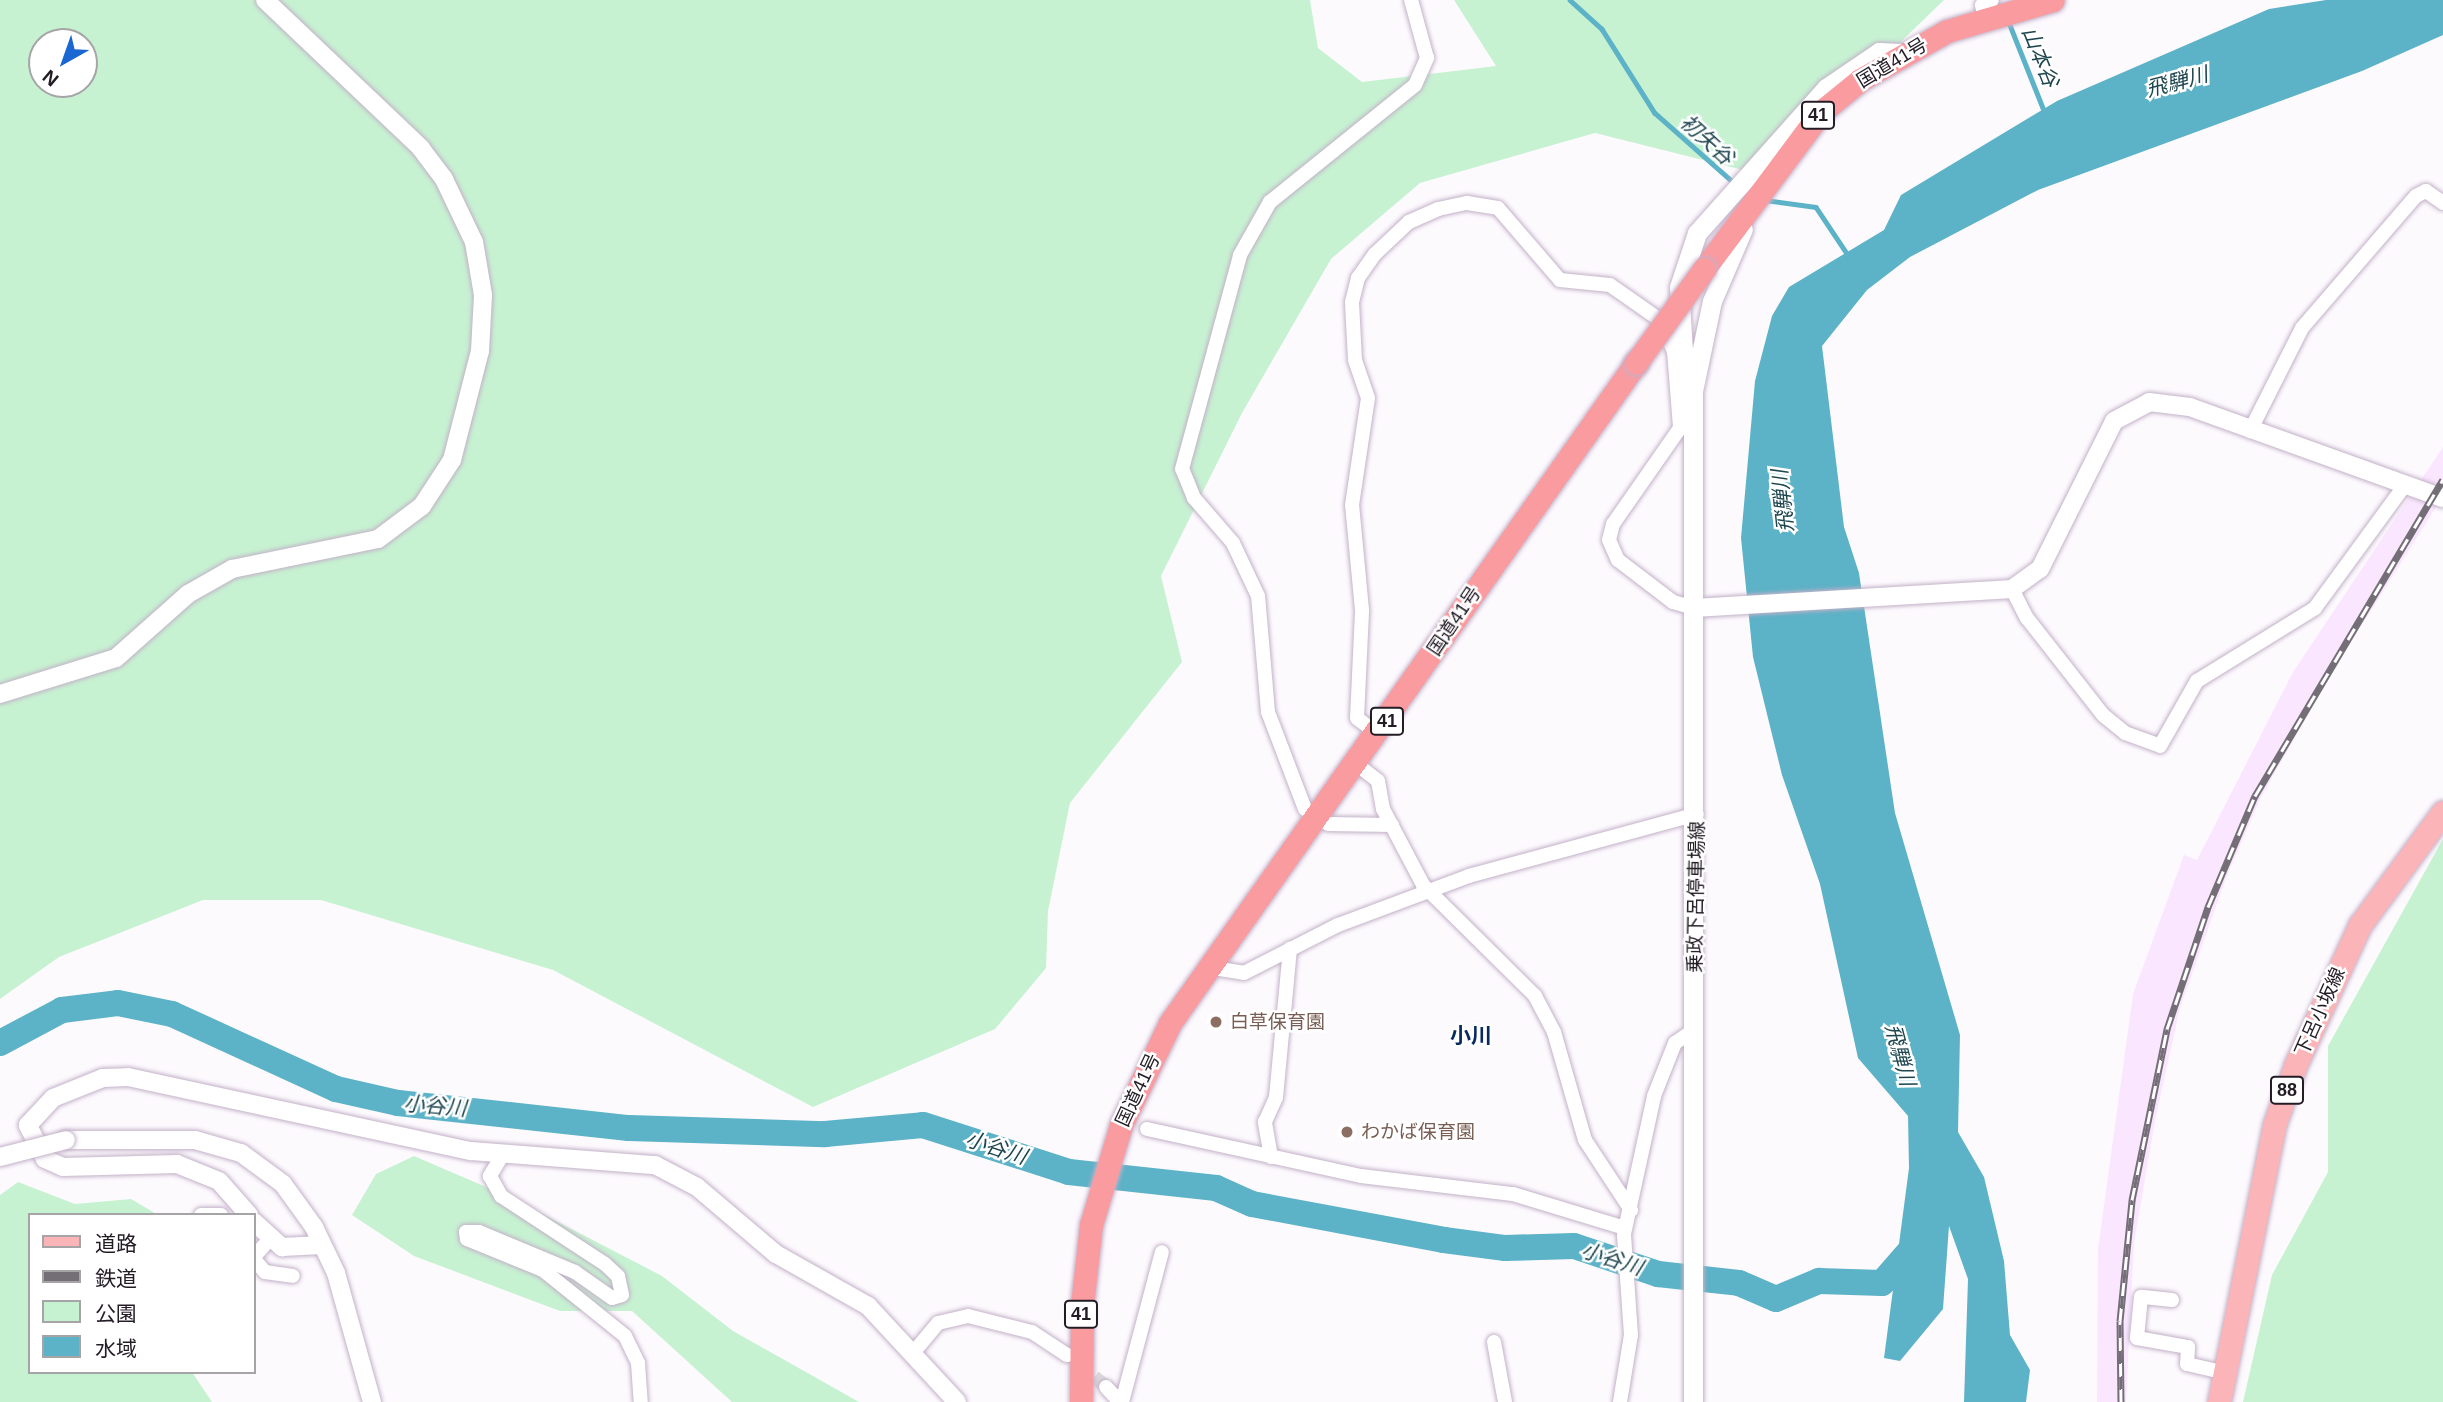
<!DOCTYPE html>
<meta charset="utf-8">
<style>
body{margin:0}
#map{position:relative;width:2443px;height:1402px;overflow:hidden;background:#fdfafe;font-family:Helvetica,"Noto Sans JP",sans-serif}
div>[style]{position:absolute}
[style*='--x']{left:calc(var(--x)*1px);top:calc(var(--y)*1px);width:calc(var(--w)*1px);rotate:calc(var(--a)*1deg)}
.built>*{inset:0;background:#fae7ff}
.green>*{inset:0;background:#c7f2d2}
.water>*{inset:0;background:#5cb2c7}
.stream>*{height:4.5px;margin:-2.25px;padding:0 2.25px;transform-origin:2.25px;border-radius:2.25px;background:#5cb2c7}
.river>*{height:26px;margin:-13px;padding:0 13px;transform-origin:13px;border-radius:13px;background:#5cb2c7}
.minor-tunnel>*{height:14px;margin-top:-7px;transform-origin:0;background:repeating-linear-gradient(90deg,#dcd9dd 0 14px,transparent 0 21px)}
.roads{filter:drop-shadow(0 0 2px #c3b1c8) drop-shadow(0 0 2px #c3b1c8)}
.minor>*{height:14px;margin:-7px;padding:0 7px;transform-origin:7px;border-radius:7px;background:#fff}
.tertiary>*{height:18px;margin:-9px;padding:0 9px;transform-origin:9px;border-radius:9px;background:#fff}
.secondary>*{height:19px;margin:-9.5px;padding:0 9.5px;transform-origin:9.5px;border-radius:9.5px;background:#fff}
.primary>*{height:23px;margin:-11.5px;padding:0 11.5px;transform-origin:11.5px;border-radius:11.5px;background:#fbb4b8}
.trunk>*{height:23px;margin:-11.5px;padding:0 11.5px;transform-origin:11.5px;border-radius:11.5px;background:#fa9ba0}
.rail>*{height:7px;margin-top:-3.5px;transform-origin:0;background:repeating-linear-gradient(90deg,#fff 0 13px,#746f76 0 26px);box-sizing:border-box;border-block:2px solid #746f76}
.bridges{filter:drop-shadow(0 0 2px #c3b1c8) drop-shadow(0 0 2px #c3b1c8)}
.tertiary-bridge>*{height:18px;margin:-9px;padding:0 9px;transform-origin:9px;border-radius:9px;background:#fff}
.trunk-bridge>*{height:23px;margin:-11.5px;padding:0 11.5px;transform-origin:11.5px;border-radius:11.5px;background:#fa9ba0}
.dots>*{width:19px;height:19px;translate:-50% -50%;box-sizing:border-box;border:4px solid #fff;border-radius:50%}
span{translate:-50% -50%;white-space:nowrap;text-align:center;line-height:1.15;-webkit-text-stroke:5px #fff;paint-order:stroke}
.shield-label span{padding:2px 5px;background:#fff;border:2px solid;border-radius:5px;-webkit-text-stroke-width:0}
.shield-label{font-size:18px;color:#231c25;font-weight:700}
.street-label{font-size:19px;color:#231c25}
.education-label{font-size:19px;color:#785e54}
.left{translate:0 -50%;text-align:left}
.water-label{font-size:21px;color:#1e464f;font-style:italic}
.neighbourhood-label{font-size:21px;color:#072b5f;font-weight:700}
.legend{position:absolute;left:28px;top:1213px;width:228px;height:161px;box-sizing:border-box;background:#fff;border:2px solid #a7a4a8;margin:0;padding:9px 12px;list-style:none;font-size:21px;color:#231c25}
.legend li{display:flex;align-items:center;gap:14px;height:35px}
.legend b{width:35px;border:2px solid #a7a4a8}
.north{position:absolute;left:28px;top:28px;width:70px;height:70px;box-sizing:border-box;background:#fff;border:2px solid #a7a4a8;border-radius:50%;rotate:220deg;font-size:19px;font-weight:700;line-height:28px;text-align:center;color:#231c25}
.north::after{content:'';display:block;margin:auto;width:24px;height:32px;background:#1a67d2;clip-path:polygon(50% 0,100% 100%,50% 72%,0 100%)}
</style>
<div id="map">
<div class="built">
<div style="clip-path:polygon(2443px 447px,2443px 496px,2331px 674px,2261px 797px,2226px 878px,2180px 1008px,2155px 1121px,2134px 1243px,2126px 1402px,2097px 1402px,2098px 1249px,2133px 994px,2184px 855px,2197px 860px,2293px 672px)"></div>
</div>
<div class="green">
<div style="clip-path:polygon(evenodd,0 0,1310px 0,1318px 48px,1362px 82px,1496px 66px,1454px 0,1944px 0,1763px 175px,1595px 133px,1420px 183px,1331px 259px,1242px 413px,1161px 576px,1182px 662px,1070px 803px,1048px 911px,1046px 968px,995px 1029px,813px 1107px,553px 970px,321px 900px,203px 900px,59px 957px,0 999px,0 0,42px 42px,84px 42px,84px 84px,42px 84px,42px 42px)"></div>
<div style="clip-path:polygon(2443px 839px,2443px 1402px,2243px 1402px,2272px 1275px,2328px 1172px,2328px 1046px)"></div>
<div style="clip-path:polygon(414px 1156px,514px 1199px,662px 1276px,733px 1331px,859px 1402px,732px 1402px,632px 1311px,560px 1311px,414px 1256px,352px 1215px,376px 1174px)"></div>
<div style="clip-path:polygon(18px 1182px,75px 1204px,131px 1199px,158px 1215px,30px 1215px,30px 1372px,192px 1372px,212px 1402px,0 1402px,0 1195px)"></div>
</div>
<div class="water">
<div style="clip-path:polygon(2326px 0,2443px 0,2443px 35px,2362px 71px,2038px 190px,1910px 257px,1867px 290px,1822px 346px,1844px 527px,1859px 573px,1895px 813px,1960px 1035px,1958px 1132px,1984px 1177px,2004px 1261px,2010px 1335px,2030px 1370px,2026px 1402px,1964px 1402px,1968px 1279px,1949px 1226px,1943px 1309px,1900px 1361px,1884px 1358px,1909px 1168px,1908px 1116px,1858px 1058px,1820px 884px,1782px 775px,1753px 657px,1741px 538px,1755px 381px,1772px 316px,1789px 287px,1884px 230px,1901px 195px,2057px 101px,2269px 9px)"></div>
</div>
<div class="stream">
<div style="--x:1570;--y:0;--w:43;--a:42.2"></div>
<div style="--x:1602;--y:29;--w:99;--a:57.8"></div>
<div style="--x:1655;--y:113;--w:104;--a:41.5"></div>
<div style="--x:2008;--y:20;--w:100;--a:68.3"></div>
<div style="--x:1765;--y:200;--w:51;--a:7.8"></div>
<div style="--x:1816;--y:207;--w:61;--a:56.3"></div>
</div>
<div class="river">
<div style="--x:0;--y:1043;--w:70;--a:-28"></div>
<div style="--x:62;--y:1010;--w:56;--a:-7.1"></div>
<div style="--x:118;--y:1003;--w:55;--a:11.5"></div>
<div style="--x:172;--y:1014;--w:180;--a:24.6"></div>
<div style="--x:336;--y:1089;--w:64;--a:12.7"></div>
<div style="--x:398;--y:1103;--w:232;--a:6.2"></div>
<div style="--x:629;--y:1128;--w:196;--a:1.8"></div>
<div style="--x:825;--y:1134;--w:98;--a:-5.2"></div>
<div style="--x:923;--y:1125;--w:153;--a:17.8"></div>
<div style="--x:1069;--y:1172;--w:148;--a:6.2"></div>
<div style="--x:1216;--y:1188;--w:39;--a:24"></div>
<div style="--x:1252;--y:1204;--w:195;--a:10.6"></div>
<div style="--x:1444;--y:1240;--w:62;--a:7.5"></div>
<div style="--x:1505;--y:1248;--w:69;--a:-1.7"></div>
<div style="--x:1574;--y:1246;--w:89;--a:18.4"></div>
<div style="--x:1658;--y:1274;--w:81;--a:6.3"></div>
<div style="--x:1739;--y:1283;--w:40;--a:23.4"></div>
<div style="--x:1776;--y:1299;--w:47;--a:-22.7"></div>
<div style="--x:1819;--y:1281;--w:63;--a:1.8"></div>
<div style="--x:1882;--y:1283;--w:52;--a:-48.9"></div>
</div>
<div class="minor-tunnel">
<div style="--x:1078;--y:1364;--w:36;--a:39"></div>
</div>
<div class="roads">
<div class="minor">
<div style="--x:1985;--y:19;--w:14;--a:-102"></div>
<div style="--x:1982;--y:5;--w:11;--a:-27"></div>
<div style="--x:2250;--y:431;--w:115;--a:-63.2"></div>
<div style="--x:2302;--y:328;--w:174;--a:-49.2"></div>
<div style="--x:2416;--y:196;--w:11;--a:-27"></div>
<div style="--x:2426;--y:191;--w:21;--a:35"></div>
<div style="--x:2012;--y:589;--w:33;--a:63"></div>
<div style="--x:2027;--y:618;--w:123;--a:51.9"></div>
<div style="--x:2103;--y:715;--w:28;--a:39"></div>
<div style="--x:2125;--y:733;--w:37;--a:20"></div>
<div style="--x:2160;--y:746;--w:75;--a:-60.4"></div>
<div style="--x:2197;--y:681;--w:139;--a:-31.7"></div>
<div style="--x:2315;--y:608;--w:152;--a:-53.8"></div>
<div style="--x:1378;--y:734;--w:26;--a:-143"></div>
<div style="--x:1357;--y:718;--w:108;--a:-87.3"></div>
<div style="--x:1362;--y:610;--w:105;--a:-95.4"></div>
<div style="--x:1352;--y:505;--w:108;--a:-81.5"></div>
<div style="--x:1368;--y:398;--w:40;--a:-108.9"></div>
<div style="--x:1355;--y:360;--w:58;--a:-93"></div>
<div style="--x:1352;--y:302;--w:25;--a:-76"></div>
<div style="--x:1358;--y:278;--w:29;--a:-55"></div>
<div style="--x:1375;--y:254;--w:47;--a:-43.3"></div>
<div style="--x:1409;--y:222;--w:32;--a:-24"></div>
<div style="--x:1438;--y:209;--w:30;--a:-12"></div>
<div style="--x:1467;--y:203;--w:31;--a:9"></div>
<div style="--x:1498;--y:208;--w:95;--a:49.3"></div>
<div style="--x:1560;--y:280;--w:50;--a:5.7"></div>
<div style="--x:1610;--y:285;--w:61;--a:35"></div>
<div style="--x:1660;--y:320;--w:34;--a:66"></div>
<div style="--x:1674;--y:351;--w:77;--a:85.5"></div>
<div style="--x:1680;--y:428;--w:117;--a:124.9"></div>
<div style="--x:1613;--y:524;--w:16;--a:104"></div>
<div style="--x:1609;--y:540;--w:22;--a:66"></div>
<div style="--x:1618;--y:560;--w:69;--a:37.4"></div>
<div style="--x:1673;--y:602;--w:22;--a:16"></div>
<div style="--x:1355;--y:763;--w:29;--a:38"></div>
<div style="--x:1378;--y:781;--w:28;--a:80"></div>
<div style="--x:1383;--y:809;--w:86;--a:62.2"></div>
<div style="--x:1423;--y:885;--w:158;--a:44.7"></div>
<div style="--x:1535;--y:996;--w:41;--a:62.2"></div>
<div style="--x:1554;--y:1032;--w:112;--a:74"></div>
<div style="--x:1585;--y:1140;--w:84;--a:56.7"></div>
<div style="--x:1305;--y:809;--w:104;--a:-110.9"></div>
<div style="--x:1268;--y:712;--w:116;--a:-94.9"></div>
<div style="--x:1258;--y:596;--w:59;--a:-115.3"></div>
<div style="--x:1233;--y:543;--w:60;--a:-130.9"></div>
<div style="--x:1194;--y:498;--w:31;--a:-112"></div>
<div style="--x:1182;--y:469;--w:222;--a:-74.8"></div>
<div style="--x:1240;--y:255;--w:61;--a:-60.5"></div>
<div style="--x:1270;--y:202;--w:186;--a:-38.9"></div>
<div style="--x:1415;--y:85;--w:30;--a:-66"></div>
<div style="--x:1427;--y:58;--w:60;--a:-105.4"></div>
<div style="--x:1328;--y:824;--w:64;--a:0.9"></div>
<div style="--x:1207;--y:967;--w:37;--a:9"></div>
<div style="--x:1244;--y:973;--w:106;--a:-27.1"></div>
<div style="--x:1338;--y:925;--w:140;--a:-20.5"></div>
<div style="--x:1469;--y:876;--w:236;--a:-15.2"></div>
<div style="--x:1147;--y:1129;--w:219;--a:12.4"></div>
<div style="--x:1361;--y:1176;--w:153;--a:6.8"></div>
<div style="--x:1513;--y:1194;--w:117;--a:16.9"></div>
<div style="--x:503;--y:1154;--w:26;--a:121"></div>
<div style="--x:490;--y:1176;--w:23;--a:61"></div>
<div style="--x:501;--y:1196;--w:124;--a:33.2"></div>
<div style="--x:605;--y:1264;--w:18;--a:43"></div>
<div style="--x:618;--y:1276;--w:19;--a:78"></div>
<div style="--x:622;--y:1295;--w:10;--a:163"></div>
<div style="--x:612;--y:1298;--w:45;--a:-144.9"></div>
<div style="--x:575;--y:1272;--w:104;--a:-157.4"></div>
<div style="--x:479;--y:1232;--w:13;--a:180"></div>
<div style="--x:466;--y:1232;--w:7;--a:82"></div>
<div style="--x:467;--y:1239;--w:82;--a:22.2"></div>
<div style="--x:543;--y:1270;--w:105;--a:38.8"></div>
<div style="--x:625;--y:1336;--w:30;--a:64"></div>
<div style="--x:638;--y:1363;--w:39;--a:86"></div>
<div style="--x:1271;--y:1157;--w:36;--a:-100"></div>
<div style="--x:1265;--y:1122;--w:27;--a:-66"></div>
<div style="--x:1276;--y:1097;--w:149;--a:-84.6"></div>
<div style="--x:201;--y:1215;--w:20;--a:0"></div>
<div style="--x:254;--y:1257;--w:23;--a:-49"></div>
<div style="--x:254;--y:1259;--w:17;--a:50"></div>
<div style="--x:265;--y:1272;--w:28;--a:8"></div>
<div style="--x:2172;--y:1300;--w:31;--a:-174"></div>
<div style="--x:2141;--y:1297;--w:41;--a:95.6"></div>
<div style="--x:2137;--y:1338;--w:52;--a:10"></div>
<div style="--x:2188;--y:1347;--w:17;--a:93"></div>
<div style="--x:2187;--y:1364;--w:39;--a:13"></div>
<div style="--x:1494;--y:1342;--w:61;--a:79.6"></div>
<div style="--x:913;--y:1353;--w:39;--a:-50"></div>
<div style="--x:938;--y:1323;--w:31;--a:-13"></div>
<div style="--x:968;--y:1316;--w:66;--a:14"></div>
<div style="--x:1032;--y:1332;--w:42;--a:33.3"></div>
<div style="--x:1106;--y:1387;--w:21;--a:47"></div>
<div style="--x:1122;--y:1402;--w:155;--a:-75.1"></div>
<div style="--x:1620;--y:1402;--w:68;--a:-80.7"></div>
<div style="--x:1631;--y:1335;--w:101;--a:-94"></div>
<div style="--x:1624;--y:1234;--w:141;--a:-77.7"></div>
<div style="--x:1654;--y:1096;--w:57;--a:-68.4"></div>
<div style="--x:1675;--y:1043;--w:23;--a:-34"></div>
</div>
<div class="tertiary">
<div style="--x:1694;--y:608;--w:319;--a:-3.4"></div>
<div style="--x:2012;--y:589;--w:34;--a:-36"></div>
<div style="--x:2040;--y:569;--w:165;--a:-63.4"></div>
<div style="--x:2114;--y:421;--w:40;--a:-28"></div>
<div style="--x:2149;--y:402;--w:41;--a:7"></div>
<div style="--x:2190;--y:407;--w:269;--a:19.8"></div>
<div style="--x:0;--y:694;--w:121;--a:-17.2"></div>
<div style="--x:116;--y:658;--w:96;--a:-41.6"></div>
<div style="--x:188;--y:594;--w:51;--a:-29.6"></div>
<div style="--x:232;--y:569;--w:149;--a:-11.6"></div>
<div style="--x:378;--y:539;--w:55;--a:-36.9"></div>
<div style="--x:422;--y:506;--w:55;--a:-56.9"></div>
<div style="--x:452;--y:460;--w:113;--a:-75.6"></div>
<div style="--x:480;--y:351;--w:56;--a:-86.9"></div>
<div style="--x:483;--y:295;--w:54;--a:-99.6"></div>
<div style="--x:474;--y:242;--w:70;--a:-115.5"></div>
<div style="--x:444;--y:179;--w:39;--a:-127"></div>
<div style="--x:421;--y:148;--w:215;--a:-136.5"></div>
<div style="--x:66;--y:1140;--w:129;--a:0"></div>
<div style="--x:195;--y:1140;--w:48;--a:15.8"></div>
<div style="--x:241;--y:1153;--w:52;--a:36.4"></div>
<div style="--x:283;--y:1184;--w:53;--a:54.2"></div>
<div style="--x:314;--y:1227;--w:51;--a:64.4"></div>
<div style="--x:336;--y:1273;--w:134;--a:74.4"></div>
<div style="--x:249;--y:1215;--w:45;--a:-131.4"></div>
<div style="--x:219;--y:1181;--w:45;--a:-158"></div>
<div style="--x:177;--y:1164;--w:114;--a:178.5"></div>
<div style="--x:63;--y:1167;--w:20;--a:-156"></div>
<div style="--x:45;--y:1159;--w:38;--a:-117"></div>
<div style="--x:28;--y:1125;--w:37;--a:-47"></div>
<div style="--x:53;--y:1098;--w:54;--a:-21.8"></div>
<div style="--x:103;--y:1078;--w:25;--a:-2"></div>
<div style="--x:128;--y:1077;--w:351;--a:12.2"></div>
<div style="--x:471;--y:1151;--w:185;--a:4.4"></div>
<div style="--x:655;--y:1165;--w:47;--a:27.6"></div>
<div style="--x:697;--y:1187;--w:104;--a:40.3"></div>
<div style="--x:776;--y:1254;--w:106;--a:29.5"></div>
<div style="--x:868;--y:1306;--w:131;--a:47.2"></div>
<div style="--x:254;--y:1222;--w:38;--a:42"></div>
<div style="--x:282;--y:1247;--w:40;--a:-2.9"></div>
</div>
<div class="secondary">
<div style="--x:1693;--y:391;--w:27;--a:-110"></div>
<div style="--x:1684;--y:366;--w:79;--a:-93.6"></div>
<div style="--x:1679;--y:287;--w:57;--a:-71.6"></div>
<div style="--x:1697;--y:233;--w:194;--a:-48.3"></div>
<div style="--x:1826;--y:88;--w:64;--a:-34.2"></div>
<div style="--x:1879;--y:52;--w:20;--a:3"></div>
<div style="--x:1693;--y:1402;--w:1011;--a:-90"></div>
<div style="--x:1693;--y:391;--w:92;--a:-78.1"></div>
<div style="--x:1712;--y:301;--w:78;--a:-66.7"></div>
</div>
<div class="primary">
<div style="--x:2219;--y:1402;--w:281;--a:-78.7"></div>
<div style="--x:2274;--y:1126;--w:66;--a:-70.5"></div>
<div style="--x:2296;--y:1064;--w:153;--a:-65.3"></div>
<div style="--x:2360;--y:925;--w:140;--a:-53.7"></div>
</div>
<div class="trunk">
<div style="--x:1704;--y:269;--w:196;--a:-53.3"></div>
<div style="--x:1821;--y:112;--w:50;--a:-39.4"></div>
<div style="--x:1860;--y:80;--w:100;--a:-29.4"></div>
<div style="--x:1947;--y:31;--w:110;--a:-16.3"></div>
<div style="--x:1081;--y:1402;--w:97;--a:-89.4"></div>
<div style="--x:1082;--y:1305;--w:81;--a:-83.6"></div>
<div style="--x:1091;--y:1225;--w:104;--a:-73.3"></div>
<div style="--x:1121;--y:1125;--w:113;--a:-64.3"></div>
<div style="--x:1170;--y:1023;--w:808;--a:-54.78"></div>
</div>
</div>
<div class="rail">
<div style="--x:2121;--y:1402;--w:81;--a:-90.7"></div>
<div style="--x:2120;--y:1321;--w:122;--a:-84.3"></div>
<div style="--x:2132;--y:1200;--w:175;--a:-78.4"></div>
<div style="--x:2167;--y:1029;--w:129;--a:-71.4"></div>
<div style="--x:2208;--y:907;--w:121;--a:-67.1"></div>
<div style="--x:2255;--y:796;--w:368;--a:-59.3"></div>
</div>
<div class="bridges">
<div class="tertiary-bridge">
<div style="--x:0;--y:1157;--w:68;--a:-14.4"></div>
</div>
<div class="trunk-bridge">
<div style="--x:1636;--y:363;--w:116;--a:-54.1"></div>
</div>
</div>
<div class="dots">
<div style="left:1216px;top:1022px;background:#8d6e63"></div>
<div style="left:1347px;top:1132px;background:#8d6e63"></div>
</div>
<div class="shield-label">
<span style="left:1818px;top:115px">41</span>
<span style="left:1387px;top:721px">41</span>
<span style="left:2287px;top:1090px">88</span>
<span style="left:1081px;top:1314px">41</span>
</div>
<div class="street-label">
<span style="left:1892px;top:63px;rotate:-31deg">国道41号</span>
<span style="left:1454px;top:621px;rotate:-56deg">国道41号</span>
<span style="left:1696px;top:897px;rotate:-89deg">乗政下呂停車場線</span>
<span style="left:2320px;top:1012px;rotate:-66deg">下呂小坂線</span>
<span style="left:1138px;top:1090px;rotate:-65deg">国道41号</span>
</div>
<div class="education-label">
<span class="left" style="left:1230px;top:1022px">白草保育園</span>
<span class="left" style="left:1361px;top:1132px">わかば保育園</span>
</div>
<div class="water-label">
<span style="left:2040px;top:57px;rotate:68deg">山本谷</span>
<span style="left:2177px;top:82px;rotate:-15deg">飛騨川</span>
<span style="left:1707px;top:140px;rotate:42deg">初矢谷</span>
<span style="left:1783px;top:501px;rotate:-96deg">飛騨川</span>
<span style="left:1900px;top:1055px;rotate:75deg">飛騨川</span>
<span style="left:435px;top:1106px;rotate:5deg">小谷川</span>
<span style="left:996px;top:1148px;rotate:18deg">小谷川</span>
<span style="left:1612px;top:1259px;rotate:18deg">小谷川</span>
</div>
<div class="neighbourhood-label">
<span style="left:1471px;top:1036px">小川</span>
</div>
<ul class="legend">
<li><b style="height:9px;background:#fbb4b8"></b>道路</li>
<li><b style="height:9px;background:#746f76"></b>鉄道</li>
<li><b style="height:19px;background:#c7f2d2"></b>公園</li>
<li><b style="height:19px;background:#5cb2c7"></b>水域</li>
</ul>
<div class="north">N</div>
</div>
